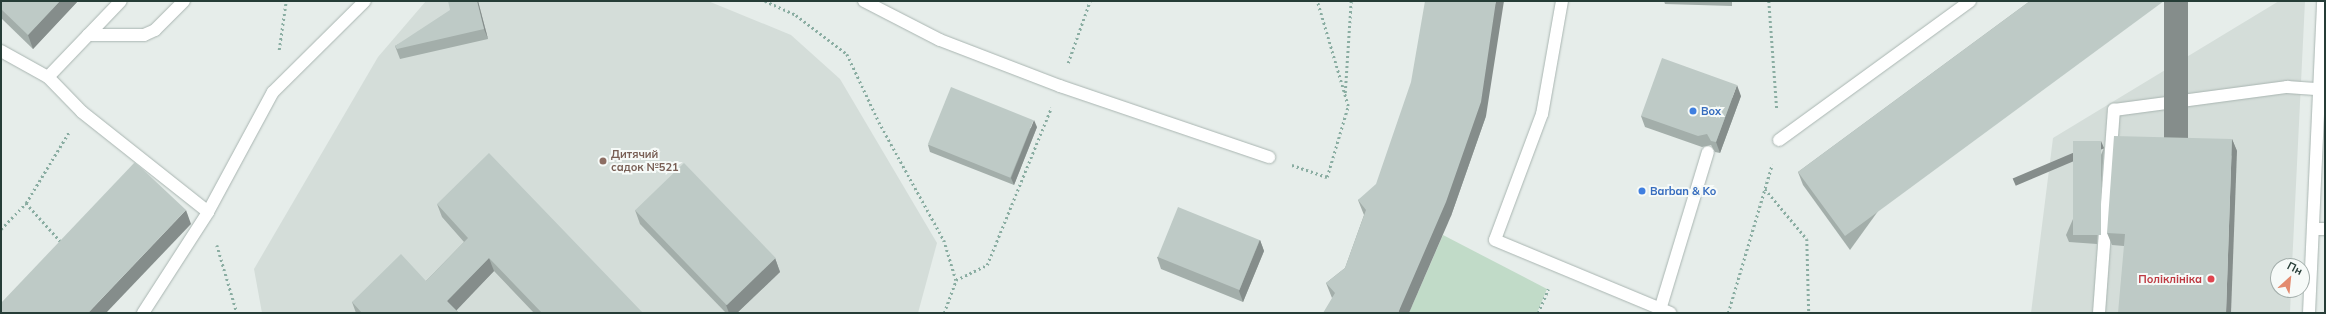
<!DOCTYPE html>
<meta charset="utf-8">
<style>
body{margin:0}
#map{position:relative;width:2326px;height:314px;overflow:hidden;background:#e6edea;font-family:Mulish,sans-serif}
div>[style]{position:absolute}
[style*='--x']{left:calc(var(--x)*1px);top:calc(var(--y)*1px);width:calc(var(--w)*1px);rotate:calc(var(--a)*1deg)}
.built>*{inset:0;background:#d4ddd9}
.green>*{inset:0;background:#c1dbc8}
.path>*{height:2.5px;margin-top:-1.25px;transform-origin:0;background:repeating-linear-gradient(90deg,#8aada2 0 2px,transparent 0 5px)}
.roads{filter:drop-shadow(0 0 1px #a9b5b1) drop-shadow(0 0 1px #a9b5b1)}
.lane>*{height:12px;margin:-6px;padding:0 6px;transform-origin:6px;border-radius:6px;background:#fff}
.street>*{height:12px;margin:-6px;padding:0 6px;transform-origin:6px;border-radius:6px;background:#fff}
.secondary>*{height:12px;margin:-6px;padding:0 6px;transform-origin:6px;border-radius:6px;background:#fff}
.wall>*{inset:0;background:#a3aeaa}
.shaded-wall>*{inset:0;background:#858d8b;transform-origin:0 0}
.building>*{inset:0;background:#becac6;transform-origin:0 0}
.dots>*{width:11px;height:11px;translate:-50% -50%;box-sizing:border-box;border:2px solid #f6faf8;border-radius:50%}
span{translate:-50% -50%;white-space:nowrap;text-align:center;line-height:1.15;-webkit-text-stroke:4px #f6faf8;paint-order:stroke}
.shop-label{font-size:11px;color:#366cbe;font-weight:700}
.left{translate:0 -50%;text-align:left}
.education-label{font-size:11px;color:#785e54;font-weight:700}
.health-label{font-size:11px;color:#be3a42;font-weight:700}
.right{translate:-100% -50%;text-align:right}
.frame{position:absolute;inset:0;border:2px solid #263d37;pointer-events:none}
.north{position:absolute;left:2270px;top:258px;width:40px;height:40px;box-sizing:border-box;background:#f6faf8;border:1px solid #a3aeab;border-radius:50%;rotate:27deg;font-size:11px;font-weight:700;line-height:16px;text-align:center;color:#263d37}
.north::after{content:'';display:block;margin:auto;width:14px;height:18px;background:#e38a6e;clip-path:polygon(50% 0,100% 100%,50% 72%,0 100%)}
</style>
<div id="map">
<div class="built">
<div style="clip-path:polygon(426px 1px,708px 1px,791px 35px,840px 79px,937px 243px,918px 313px,262px 313px,254px 269px,378px 57px)"></div>
<div style="clip-path:polygon(2279px 1px,2305px 1px,2292px 266px,2278px 266px,2278px 290px,2291px 290px,2290px 313px,2031px 313px,2053px 138px)"></div>
</div>
<div class="green">
<div style="clip-path:polygon(1443px 235px,1547px 289px,1537px 313px,1409px 313px)"></div>
</div>
<div class="path">
<div style="--x:765;--y:1;--w:34;--a:24"></div>
<div style="--x:796;--y:15;--w:64;--a:37.4"></div>
<div style="--x:847;--y:54;--w:75;--a:64.8"></div>
<div style="--x:879;--y:122;--w:135;--a:61.2"></div>
<div style="--x:944;--y:240;--w:42;--a:73.3"></div>
<div style="--x:1769;--y:1;--w:109;--a:85.8"></div>
<div style="--x:279;--y:50;--w:49;--a:-81.9"></div>
<div style="--x:1068;--y:63;--w:66;--a:-70.5"></div>
<div style="--x:1345;--y:93;--w:92;--a:-86.3"></div>
<div style="--x:1292;--y:165;--w:37;--a:19"></div>
<div style="--x:1327;--y:177;--w:74;--a:-73.5"></div>
<div style="--x:1348;--y:106;--w:109;--a:-106.4"></div>
<div style="--x:1765;--y:189;--w:65;--a:50"></div>
<div style="--x:1807;--y:239;--w:74;--a:88.5"></div>
<div style="--x:26;--y:203;--w:54;--a:48"></div>
<div style="--x:1;--y:229;--w:36;--a:-46"></div>
<div style="--x:26;--y:203;--w:83;--a:-58.8"></div>
<div style="--x:217;--y:245;--w:71;--a:73.6"></div>
<div style="--x:944;--y:313;--w:35;--a:-70"></div>
<div style="--x:956;--y:280;--w:34;--a:-26"></div>
<div style="--x:987;--y:265;--w:170;--a:-67.8"></div>
<div style="--x:1538;--y:313;--w:26;--a:-67"></div>
<div style="--x:1728;--y:313;--w:155;--a:-73.5"></div>
</div>
<div class="roads">
<div class="lane">
<div style="--x:864;--y:1;--w:85;--a:27.2"></div>
<div style="--x:940;--y:40;--w:129;--a:21"></div>
<div style="--x:1060;--y:86;--w:221;--a:18.8"></div>
<div style="--x:1562;--y:1;--w:115;--a:100"></div>
<div style="--x:1542;--y:114;--w:134;--a:110.5"></div>
<div style="--x:1495;--y:240;--w:190;--a:22.6"></div>
<div style="--x:88;--y:35;--w:56;--a:0"></div>
<div style="--x:144;--y:35;--w:12;--a:-24"></div>
<div style="--x:155;--y:30;--w:41;--a:-45"></div>
<div style="--x:1;--y:51;--w:54;--a:29"></div>
<div style="--x:48;--y:77;--w:49;--a:45.8"></div>
<div style="--x:82;--y:112;--w:161;--a:38.4"></div>
<div style="--x:48;--y:77;--w:105;--a:-46.2"></div>
<div style="--x:1779;--y:140;--w:236;--a:-36"></div>
<div style="--x:143;--y:313;--w:120;--a:-57.2"></div>
<div style="--x:208;--y:212;--w:136;--a:-61.6"></div>
<div style="--x:273;--y:92;--w:129;--a:-44.7"></div>
<div style="--x:1659;--y:313;--w:168;--a:-73.1"></div>
<div style="--x:2099;--y:313;--w:204;--a:-85.8"></div>
<div style="--x:2114;--y:110;--w:175;--a:-7.6"></div>
<div style="--x:2287;--y:87;--w:32;--a:4"></div>
</div>
<div class="street">
<div style="--x:2314;--y:229;--w:11;--a:0"></div>
</div>
<div class="secondary">
<div style="--x:2309;--y:313;--w:312;--a:-87.4"></div>
</div>
</div>
<div class="wall">
<div style="clip-path:polygon(1px 1px,78px 1px,33px 49px,1px 18px)"></div>
<div style="clip-path:polygon(478px 1px,488px 39px,400px 59px,395px 46px)"></div>
<div style="clip-path:polygon(1664px 1px,1732px 1px,1732px 6px,1665px 4px)"></div>
<div style="clip-path:polygon(2030px 1px,1850px 250px,1803px 185px,1798px 172px)"></div>
<div style="clip-path:polygon(1741px 96px,1720px 153px,1715px 152px,1711px 145px,1702px 147px,1645px 127px,1641px 116px)"></div>
<div style="clip-path:polygon(1486px 116px,1451px 216px,1332px 298px,1326px 283px,1345px 268px,1364px 215px,1358px 200px)"></div>
<div style="clip-path:polygon(1037px 127px,1014px 185px,930px 152px,928px 145px)"></div>
<div style="clip-path:polygon(2232px 139px,2237px 151px,2124px 246px,2112px 245px,2107px 233px)"></div>
<div style="clip-path:polygon(2104px 148px,2097px 244px,2069px 242px,2066px 235px)"></div>
<div style="clip-path:polygon(437px 204px,643px 313px,534px 313px,494px 271px,456px 310px,459px 313px,356px 313px,352px 302px,426px 281px,464px 242px,442px 217px)"></div>
<div style="clip-path:polygon(635px 210px,775px 258px,780px 272px,737px 313px,726px 313px,640px 224px)"></div>
<div style="clip-path:polygon(1260px 240px,1264px 251px,1243px 302px,1161px 269px,1157px 257px)"></div>
</div>
<div class="shaded-wall">
<div style="clip-path:polygon(60px 1px,78px 1px,33px 49px,28px 35px)"></div>
<div style="clip-path:polygon(477px 1px,478px 1px,488px 39px,484px 29px)"></div>
<div style="clip-path:polygon(1496px 1px,1504px 1px,1486px 116px,1451px 216px,1409px 313px,1398px 313px)"></div>
<div style="left:2164px;top:1px;width:24px;height:396px"></div>
<div style="clip-path:polygon(1737px 85px,1741px 96px,1720px 153px,1716px 142px)"></div>
<div style="clip-path:polygon(1034px 120px,1037px 127px,1014px 185px,1011px 178px)"></div>
<div style="clip-path:polygon(2232px 139px,2237px 151px,2231px 313px,2226px 313px)"></div>
<div style="left:2101px;top:141px;width:8px;height:96px;rotate:67deg"></div>
<div style="clip-path:polygon(186px 210px,191px 224px,106px 313px,88px 313px)"></div>
<div style="clip-path:polygon(1260px 240px,1264px 251px,1243px 302px,1239px 291px)"></div>
<div style="clip-path:polygon(489px 258px,494px 271px,454px 313px,447px 301px)"></div>
<div style="clip-path:polygon(775px 258px,780px 272px,737px 313px,729px 313px,726px 305px)"></div>
</div>
<div class="building">
<div style="clip-path:polygon(1px 1px,60px 1px,28px 35px,1px 9px)"></div>
<div style="clip-path:polygon(448px 1px,477px 1px,484px 29px,397px 49px,395px 46px,450px 10px)"></div>
<div style="clip-path:polygon(1425px 1px,1496px 1px,1481px 102px,1446px 202px,1398px 313px,1323px 313px,1335px 293px,1326px 283px,1345px 268px,1366px 210px,1358px 200px,1376px 184px,1411px 82px)"></div>
<div style="clip-path:polygon(2030px 1px,2164px 1px,1845px 236px,1798px 172px)"></div>
<div style="clip-path:polygon(1662px 58px,1737px 85px,1716px 142px,1711px 141px,1707px 134px,1698px 136px,1641px 116px)"></div>
<div style="left:951px;top:87px;width:89px;height:62px;rotate:22deg"></div>
<div style="clip-path:polygon(2114px 136px,2232px 139px,2226px 313px,2118px 313px,2125px 234px,2107px 233px)"></div>
<div style="left:2073px;top:141px;width:28px;height:94px"></div>
<div style="clip-path:polygon(489px 153px,643px 313px,542px 313px,489px 258px,447px 301px,459px 313px,362px 313px,352px 302px,401px 254px,426px 281px,468px 238px,437px 204px)"></div>
<div style="clip-path:polygon(135px 162px,186px 210px,88px 313px,1px 313px,1px 303px)"></div>
<div style="left:684px;top:163px;width:132px;height:68px;rotate:46deg"></div>
<div style="left:1178px;top:207px;width:88px;height:54px;rotate:22deg"></div>
</div>
<div class="dots">
<div style="left:1693px;top:111px;background:#3f7fe0"></div>
<div style="left:603px;top:161px;background:#8d6e63"></div>
<div style="left:1642px;top:191px;background:#3f7fe0"></div>
<div style="left:2211px;top:279px;background:#e0444e"></div>
</div>
<div class="shop-label">
<span class="left" style="left:1701px;top:111px">Box</span>
<span class="left" style="left:1650px;top:191px">Barban &amp; Ko</span>
</div>
<div class="education-label">
<span class="left" style="left:611px;top:161px">Дитячий<br>садок №521</span>
</div>
<div class="health-label">
<span class="right" style="left:2202px;top:279px">Поліклініка</span>
</div>
<div class="frame"></div>
<div class="north">Пн</div>
</div>
